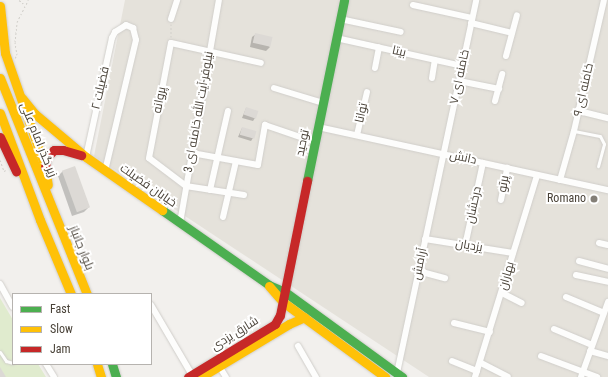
<!DOCTYPE html>
<meta charset="utf-8">
<style>
body{margin:0}
#map{position:relative;width:608px;height:377px;overflow:hidden;background:#f2f0ed;font-family:"Roboto Condensed",Cairo,sans-serif}
div>[style]{position:absolute}
[style*='--x']{left:calc(var(--x)*1px);top:calc(var(--y)*1px);width:calc(var(--w)*1px);rotate:calc(var(--a)*1deg)}
.residential>*{inset:0;background:#e5e2db}
.green>*{inset:0;background:#e0ebce}
.shadow>*{inset:0;background:#0003}
.building>*{inset:0;background:#dcd9d5;transform-origin:0 0}
.path>*{height:1px;margin-top:-0.5px;transform-origin:0;background:repeating-linear-gradient(90deg,#d2d0cb 0 2px,transparent 0 4px)}
.roads{filter:drop-shadow(0 0 1px #d0ceca) drop-shadow(0 0 1px #d0ceca)}
.lane>*{height:3px;margin:-1.5px;padding:0 1.5px;transform-origin:1.5px;border-radius:1.5px;background:#fdfdfc}
.street>*{height:6px;margin:-3px;padding:0 3px;transform-origin:3px;border-radius:3px;background:#fdfdfc}
.fast>*{height:9px;margin:-4.5px;padding:0 4.5px;transform-origin:4.5px;border-radius:4.5px;background:#4caf50}
.slow>*{height:9px;margin:-4.5px;padding:0 4.5px;transform-origin:4.5px;border-radius:4.5px;background:#ffc107}
.jam>*{height:9px;margin:-4.5px;padding:0 4.5px;transform-origin:4.5px;border-radius:4.5px;background:#c62828}
.dots>*{width:11px;height:11px;translate:-50% -50%;box-sizing:border-box;border:2px solid #fff;border-radius:50%}
span{translate:-50% -50%;white-space:nowrap;text-align:center;line-height:1.15;-webkit-text-stroke:4px #fff;paint-order:stroke}
.street-label{font-size:12px;color:#494238}
.poi-label{font-size:12px;color:#494238}
.right{translate:-100% -50%;text-align:right}
.legend{position:absolute;left:12px;top:293px;width:140px;height:72px;box-sizing:border-box;background:#fff;border:1px solid #b6b3af;margin:0;padding:5px 7px;list-style:none;font-size:12px;color:#494238}
.legend li{display:flex;align-items:center;gap:8px;height:20px}
.legend b{width:20px;border:1px solid #b6b3af}
</style>
<div id="map">
<div class="residential">
<div style="clip-path:polygon(125px 0,608px 0,608px 377px,429px 377px,94px 156px)"></div>
</div>
<div class="green">
<div style="clip-path:polygon(0 298px,13px 320px,13px 364px,38px 364px,46px 377px,0 377px)"></div>
</div>
<div class="shadow">
<div style="clip-path:polygon(256px 34px,270px 47px,266px 51px,250px 47px,252px 37px)"></div>
<div style="clip-path:polygon(246px 108px,255px 118px,253px 121px,242px 118px)"></div>
<div style="clip-path:polygon(242px 128px,253px 138px,251px 141px,238px 137px)"></div>
<div style="clip-path:polygon(63px 171px,89px 207px,84px 212px,72px 216px,58px 176px)"></div>
</div>
<div class="building">
<div style="left:255px;top:33px;width:18px;height:10px;rotate:13deg"></div>
<div style="left:246px;top:107px;width:13px;height:8px;rotate:18deg"></div>
<div style="left:242px;top:127px;width:15px;height:8px;rotate:16deg"></div>
<div style="left:75px;top:166px;width:44px;height:14px;rotate:70deg"></div>
<div style="clip-path:polygon(0 367px,6px 377px,0 377px)"></div>
</div>
<div class="path">
<div style="--x:19;--y:0;--w:6;--a:39"></div>
<div style="--x:171;--y:24;--w:13;--a:90"></div>
<div style="--x:15;--y:58;--w:4;--a:-56"></div>
<div style="--x:17;--y:55;--w:13;--a:-99"></div>
<div style="--x:15;--y:42;--w:20;--a:-84"></div>
<div style="--x:17;--y:22;--w:25;--a:-63"></div>
<div style="--x:0;--y:160;--w:12;--a:70"></div>
<div style="--x:4;--y:171;--w:2;--a:-27"></div>
</div>
<div class="roads">
<div class="lane">
<div style="--x:574;--y:131;--w:26;--a:11"></div>
<div style="--x:600;--y:136;--w:9;--a:63"></div>
<div style="--x:604;--y:144;--w:23;--a:105"></div>
<div style="--x:0;--y:352;--w:11;--a:56"></div>
<div style="--x:6;--y:361;--w:7;--a:16"></div>
</div>
<div class="street">
<div style="--x:413;--y:5;--w:60;--a:12.4"></div>
<div style="--x:171;--y:19;--w:20;--a:-72"></div>
<div style="--x:340;--y:19;--w:62;--a:12"></div>
<div style="--x:471;--y:23;--w:42;--a:13.7"></div>
<div style="--x:336;--y:38;--w:129;--a:12.5"></div>
<div style="--x:506;--y:56;--w:42;--a:-75"></div>
<div style="--x:375;--y:68;--w:21;--a:-79"></div>
<div style="--x:432;--y:78;--w:18;--a:-81"></div>
<div style="--x:459;--y:81;--w:41;--a:11.3"></div>
<div style="--x:274;--y:88;--w:51;--a:17"></div>
<div style="--x:495;--y:101;--w:28;--a:-75"></div>
<div style="--x:579;--y:111;--w:30;--a:14"></div>
<div style="--x:318;--y:127;--w:297;--a:12.3"></div>
<div style="--x:357;--y:135;--w:44;--a:-76.9"></div>
<div style="--x:192;--y:153;--w:67;--a:10.3"></div>
<div style="--x:258;--y:165;--w:41;--a:-80.1"></div>
<div style="--x:265;--y:125;--w:53;--a:18.8"></div>
<div style="--x:86;--y:157;--w:122;--a:-77.7"></div>
<div style="--x:112;--y:38;--w:7;--a:-63"></div>
<div style="--x:115;--y:32;--w:13;--a:-32"></div>
<div style="--x:126;--y:25;--w:8;--a:23"></div>
<div style="--x:133;--y:28;--w:12;--a:76"></div>
<div style="--x:136;--y:40;--w:135;--a:103.3"></div>
<div style="--x:560;--y:180;--w:51;--a:-74.1"></div>
<div style="--x:574;--y:131;--w:134;--a:-77.1"></div>
<div style="--x:210;--y:190;--w:81;--a:-77.2"></div>
<div style="--x:244;--y:195;--w:59;--a:-171.2"></div>
<div style="--x:186;--y:186;--w:46;--a:-142.9"></div>
<div style="--x:149;--y:158;--w:117;--a:-79.2"></div>
<div style="--x:171;--y:43;--w:92;--a:12.5"></div>
<div style="--x:501;--y:200;--w:33;--a:-79"></div>
<div style="--x:223;--y:217;--w:57;--a:-76.9"></div>
<div style="--x:180;--y:223;--w:226;--a:-80.1"></div>
<div style="--x:425;--y:239;--w:89;--a:9"></div>
<div style="--x:599;--y:243;--w:9;--a:13"></div>
<div style="--x:465;--y:246;--w:85;--a:-77.8"></div>
<div style="--x:579;--y:261;--w:30;--a:15"></div>
<div style="--x:418;--y:271;--w:28;--a:15"></div>
<div style="--x:576;--y:275;--w:33;--a:12"></div>
<div style="--x:0;--y:284;--w:26;--a:61"></div>
<div style="--x:502;--y:293;--w:22;--a:27"></div>
<div style="--x:566;--y:297;--w:41;--a:22.8"></div>
<div style="--x:151;--y:305;--w:81;--a:59.6"></div>
<div style="--x:454;--y:323;--w:37;--a:14"></div>
<div style="--x:554;--y:329;--w:41;--a:22.8"></div>
<div style="--x:298;--y:346;--w:36;--a:60"></div>
<div style="--x:590;--y:351;--w:19;--a:16"></div>
<div style="--x:541;--y:356;--w:60;--a:20.6"></div>
<div style="--x:452;--y:361;--w:27;--a:22"></div>
<div style="--x:481;--y:363;--w:30;--a:27"></div>
<div style="--x:46;--y:364;--w:15;--a:58"></div>
<div style="--x:219;--y:366;--w:13;--a:58"></div>
<div style="--x:397;--y:373;--w:381;--a:-78"></div>
<div style="--x:475;--y:377;--w:211;--a:-72.9"></div>
<div style="--x:581;--y:377;--w:80;--a:-70.2"></div>
</div>
<div class="fast">
<div style="--x:307;--y:181;--w:185;--a:-78.4"></div>
<div style="--x:162;--y:210;--w:131;--a:35"></div>
<div style="--x:269;--y:285;--w:17;--a:24"></div>
<div style="--x:285;--y:292;--w:145;--a:36"></div>
<div style="--x:112;--y:364;--w:14;--a:73"></div>
</div>
<div class="slow">
<div style="--x:0;--y:6;--w:47;--a:83.9"></div>
<div style="--x:5;--y:53;--w:121;--a:70.7"></div>
<div style="--x:45;--y:167;--w:18;--a:81"></div>
<div style="--x:0;--y:78;--w:233;--a:68.1"></div>
<div style="--x:22;--y:98;--w:21;--a:51"></div>
<div style="--x:35;--y:114;--w:67;--a:40.1"></div>
<div style="--x:86;--y:157;--w:93;--a:34.9"></div>
<div style="--x:0;--y:113;--w:114;--a:69.5"></div>
<div style="--x:40;--y:220;--w:80;--a:67.3"></div>
<div style="--x:269;--y:286;--w:21;--a:49"></div>
<div style="--x:283;--y:302;--w:127;--a:36.3"></div>
<div style="--x:97;--y:364;--w:14;--a:73"></div>
<div style="--x:201;--y:377;--w:103;--a:-31.1"></div>
<div style="--x:289;--y:324;--w:17;--a:-24"></div>
</div>
<div class="jam">
<div style="--x:0;--y:137;--w:38;--a:65"></div>
<div style="--x:45;--y:167;--w:10;--a:-79"></div>
<div style="--x:47;--y:157;--w:10;--a:-45"></div>
<div style="--x:54;--y:150;--w:9;--a:0"></div>
<div style="--x:63;--y:150;--w:19;--a:16"></div>
<div style="--x:188;--y:377;--w:102;--a:-31.3"></div>
<div style="--x:275;--y:324;--w:10;--a:-61"></div>
<div style="--x:280;--y:315;--w:137;--a:-78.6"></div>
</div>
</div>
<div class="dots">
<div style="left:594px;top:199px;background:#847f77"></div>
</div>
<div class="street-label">
<span style="left:399px;top:52px;rotate:13deg">بیتا</span>
<span style="left:460px;top:77px;rotate:-78deg">خامنه ای ۷</span>
<span style="left:101px;top:88px;rotate:-77deg">فضیلت ۲</span>
<span style="left:584px;top:90px;rotate:-77deg">خامنه ای ۹</span>
<span style="left:160px;top:100px;rotate:-79deg">پروانه</span>
<span style="left:199px;top:112px;rotate:-80deg">نیلوفر-آیت الله خامنه ای 3</span>
<span style="left:362px;top:113px;rotate:-77deg">توانا</span>
<span style="left:38px;top:140px;rotate:68deg">زیر گذر امام علی</span>
<span style="left:303px;top:143px;rotate:-78deg">توحید</span>
<span style="left:463px;top:158px;rotate:12deg">دانش</span>
<span style="left:504px;top:184px;rotate:-81deg">پرتو</span>
<span style="left:148px;top:186px;rotate:35deg">خیابان فضیلت</span>
<span style="left:474px;top:205px;rotate:-78deg">درخشان</span>
<span style="left:469px;top:246px;rotate:10deg">یزدیان</span>
<span style="left:81px;top:248px;rotate:68deg">بلوار جانباز</span>
<span style="left:420px;top:264px;rotate:-78deg">آرامش</span>
<span style="left:507px;top:276px;rotate:-74deg">بهاران</span>
<span style="left:235px;top:334px;rotate:-32deg">شارق یزدی</span>
</div>
<div class="poi-label">
<span class="right" style="left:586px;top:199px">Romano</span>
</div>
<ul class="legend">
<li><b style="height:5px;background:#4caf50"></b>Fast</li>
<li><b style="height:5px;background:#ffc107"></b>Slow</li>
<li><b style="height:5px;background:#c62828"></b>Jam</li>
</ul>
</div>
